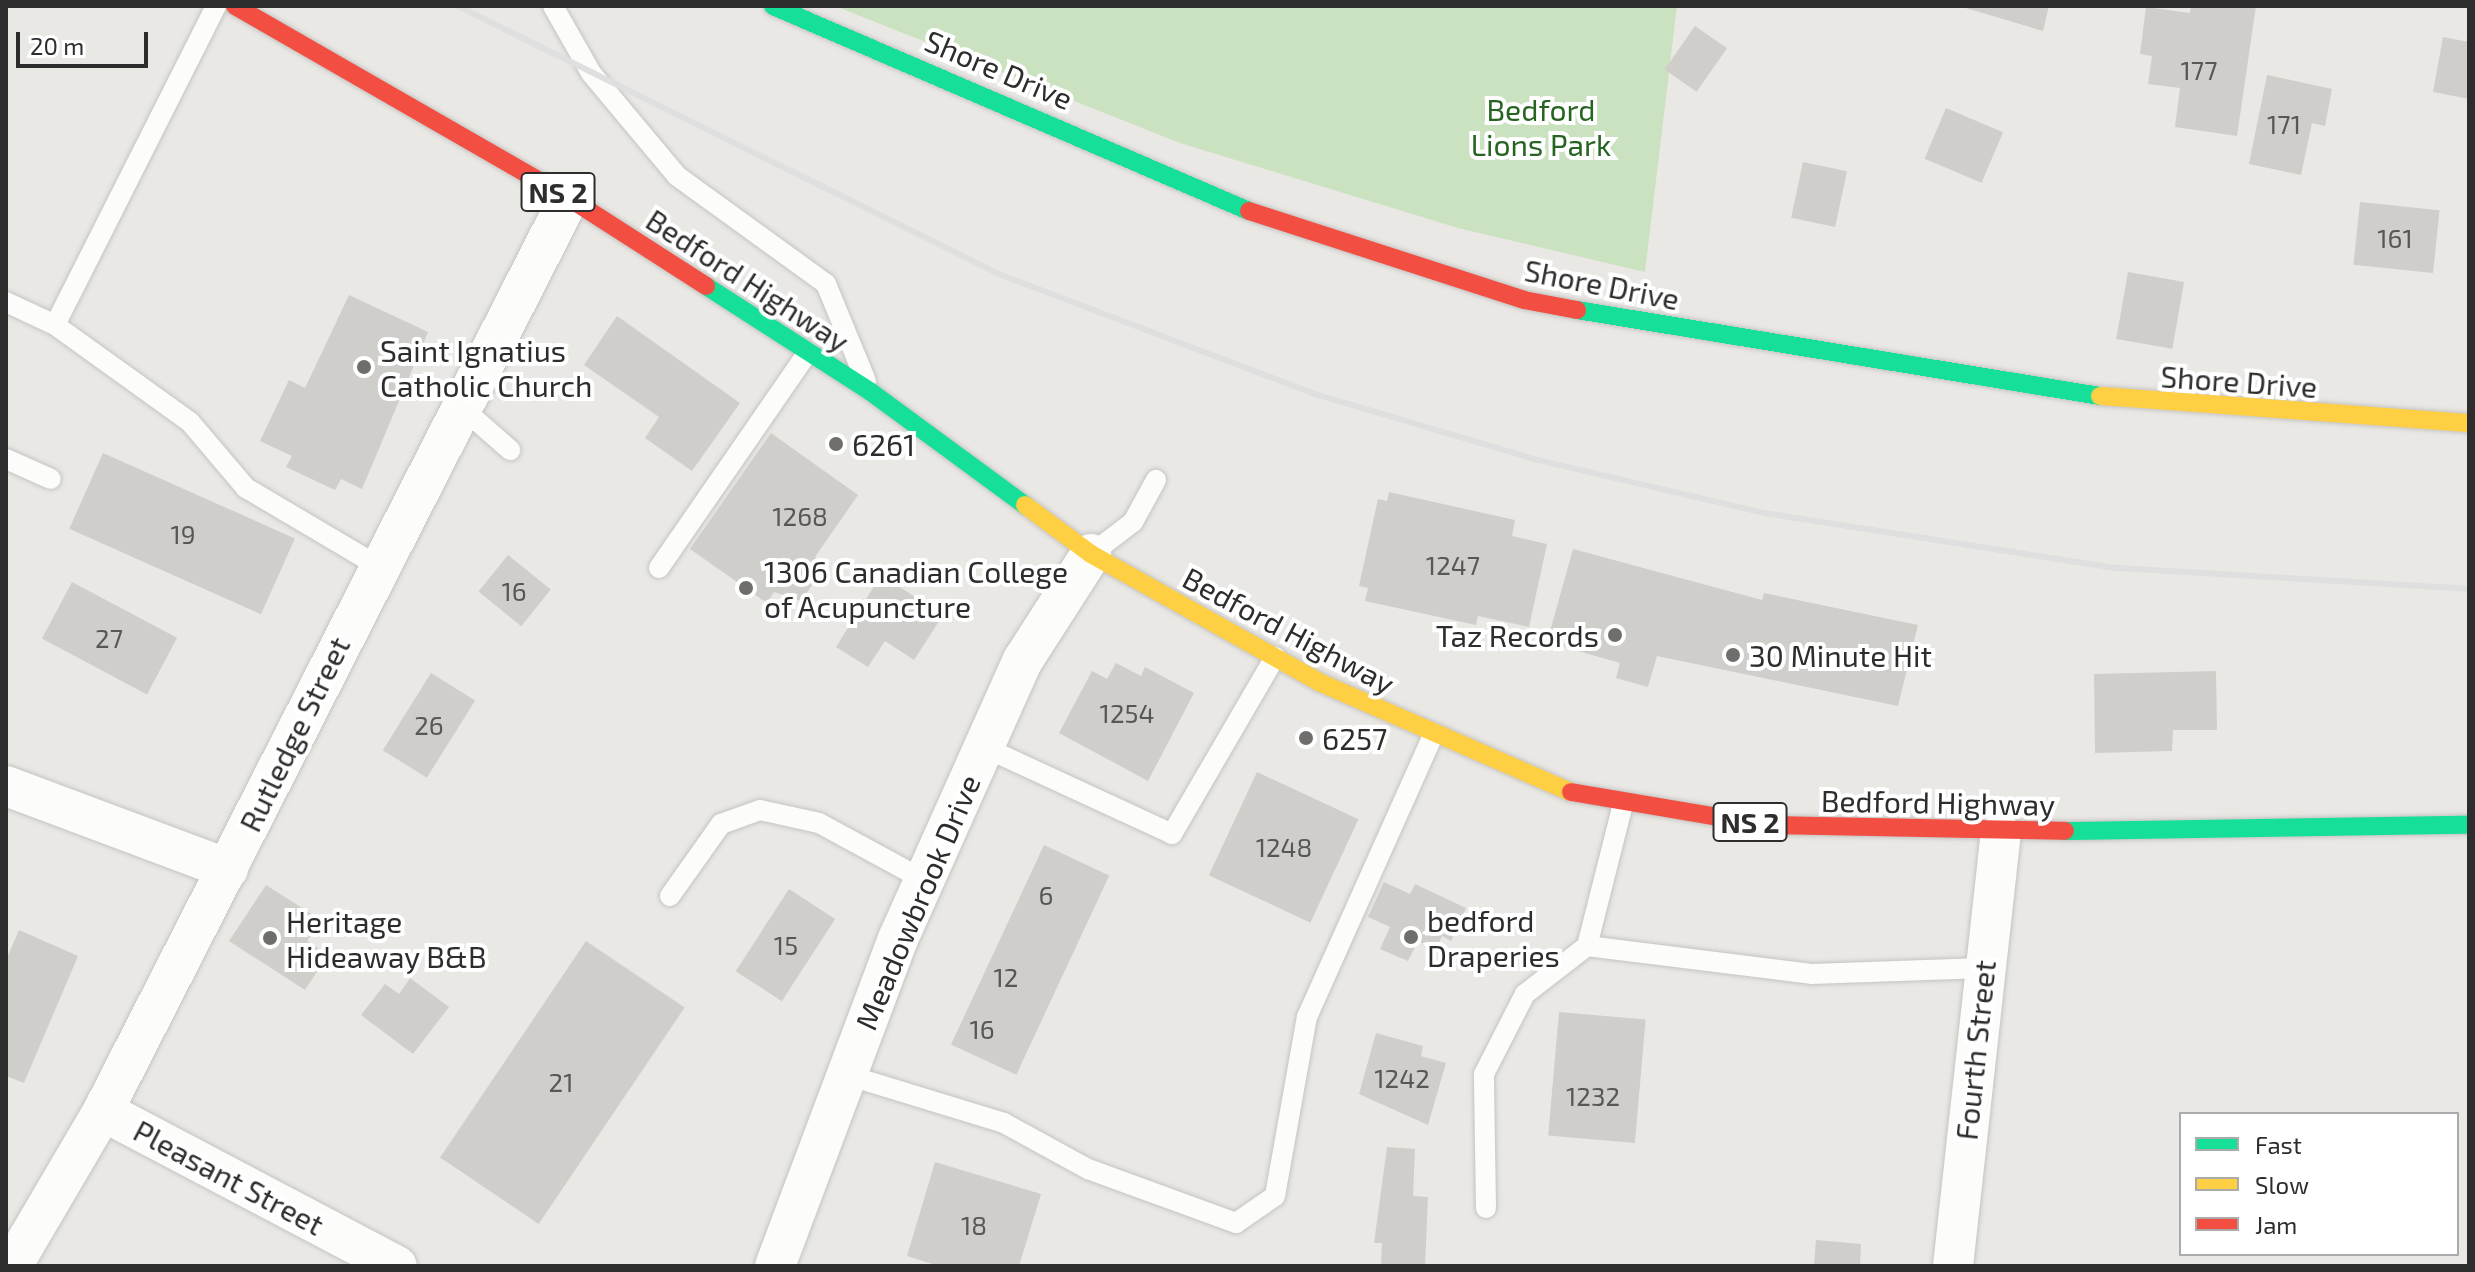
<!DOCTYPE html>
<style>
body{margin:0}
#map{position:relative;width:2475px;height:1272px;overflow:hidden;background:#eae8e4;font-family:"Exo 2",sans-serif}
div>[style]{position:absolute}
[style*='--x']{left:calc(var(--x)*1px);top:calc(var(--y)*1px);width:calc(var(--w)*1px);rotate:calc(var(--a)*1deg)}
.green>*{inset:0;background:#cae2c0}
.building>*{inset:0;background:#cfceca;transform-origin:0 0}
.roads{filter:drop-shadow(0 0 2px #c4c4c3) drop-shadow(0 0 2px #c4c4c3)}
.lane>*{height:20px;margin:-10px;padding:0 10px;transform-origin:10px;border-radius:10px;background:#fcfcfb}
.street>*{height:40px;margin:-20px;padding:0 20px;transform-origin:20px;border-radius:20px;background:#fcfcfb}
.fast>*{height:18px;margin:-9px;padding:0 9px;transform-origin:9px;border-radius:9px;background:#16e098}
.slow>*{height:18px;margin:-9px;padding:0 9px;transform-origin:9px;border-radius:9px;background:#ffcf43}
.jam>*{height:18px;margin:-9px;padding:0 9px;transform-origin:9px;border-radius:9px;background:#f24e42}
.rail>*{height:6px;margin:-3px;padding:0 3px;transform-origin:3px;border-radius:3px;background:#dfdfe0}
.dots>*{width:22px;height:22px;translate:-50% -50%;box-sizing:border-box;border:4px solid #fff;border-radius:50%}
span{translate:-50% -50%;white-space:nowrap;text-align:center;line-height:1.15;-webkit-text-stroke:8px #fff;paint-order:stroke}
.number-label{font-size:26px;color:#575756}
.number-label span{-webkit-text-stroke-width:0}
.shield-label span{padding:2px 6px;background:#fff;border:2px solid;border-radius:6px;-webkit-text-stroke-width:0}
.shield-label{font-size:28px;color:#2d2d2d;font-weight:700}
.street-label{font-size:30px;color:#2d2d2d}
.park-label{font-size:30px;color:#276422}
.poi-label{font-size:30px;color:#2d2d2d}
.left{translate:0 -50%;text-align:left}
.right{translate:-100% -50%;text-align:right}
.frame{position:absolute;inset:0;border:8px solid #2d2d2d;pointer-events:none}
.legend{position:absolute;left:2179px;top:1112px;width:280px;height:144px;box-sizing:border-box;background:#fff;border:2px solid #ababab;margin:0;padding:10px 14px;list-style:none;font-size:24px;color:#2d2d2d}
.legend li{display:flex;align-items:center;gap:16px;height:40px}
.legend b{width:40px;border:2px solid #ababab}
.scale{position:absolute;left:16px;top:32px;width:132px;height:36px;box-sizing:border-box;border:4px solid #2d2d2d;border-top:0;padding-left:10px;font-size:24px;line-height:28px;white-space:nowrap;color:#2d2d2d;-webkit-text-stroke:6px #fff;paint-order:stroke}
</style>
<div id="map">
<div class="green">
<div style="clip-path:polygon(835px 6px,1677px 6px,1645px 272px,1458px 228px,1180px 143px)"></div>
</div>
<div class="building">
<div style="clip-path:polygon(1959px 6px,2049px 6px,2043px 31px)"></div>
<div style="clip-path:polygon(2191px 6px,2256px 6px,2237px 136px,2175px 127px,2180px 88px,2148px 84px,2152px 56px,2140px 54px,2146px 7px,2190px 13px)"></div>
<div style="left:1695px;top:26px;width:39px;height:53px;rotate:35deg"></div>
<div style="clip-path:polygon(2443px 37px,2469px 42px,2469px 99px,2433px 92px)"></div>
<div style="clip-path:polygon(2267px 75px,2332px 89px,2325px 126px,2312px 123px,2301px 175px,2249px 164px)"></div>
<div style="left:1946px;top:108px;width:62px;height:55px;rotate:23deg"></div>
<div style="left:1803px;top:162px;width:45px;height:57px;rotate:12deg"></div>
<div style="left:2360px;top:202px;width:80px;height:63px;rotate:6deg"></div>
<div style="left:2128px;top:272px;width:57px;height:68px;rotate:10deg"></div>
<div style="clip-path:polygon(349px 295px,428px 332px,362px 489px,341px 479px,335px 490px,286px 467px,292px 456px,260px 441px,289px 380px,305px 388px)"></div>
<div style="clip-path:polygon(617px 316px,740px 403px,692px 471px,645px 438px,659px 417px,584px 365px)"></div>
<div style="clip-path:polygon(771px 433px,858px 495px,815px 557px,826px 565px,801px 601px,774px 592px,767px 603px,690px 549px)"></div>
<div style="left:103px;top:453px;width:210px;height:83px;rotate:24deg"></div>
<div style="clip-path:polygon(1389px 492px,1515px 520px,1512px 536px,1547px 544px,1529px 627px,1478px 616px,1476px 625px,1365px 601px,1368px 588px,1359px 586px,1378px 499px,1387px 501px)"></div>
<div style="clip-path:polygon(1573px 549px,1762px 600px,1764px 593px,1918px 625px,1898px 706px,1657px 656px,1648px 687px,1616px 678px,1620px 663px,1547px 642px)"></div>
<div style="left:508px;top:555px;width:55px;height:47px;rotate:39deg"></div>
<div style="clip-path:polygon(881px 575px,943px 615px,914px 660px,885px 641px,868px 667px,836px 647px)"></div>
<div style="left:72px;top:582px;width:119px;height:64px;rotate:28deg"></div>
<div style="clip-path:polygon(1116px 663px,1141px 676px,1145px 667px,1194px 693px,1148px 781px,1059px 733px,1092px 671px,1107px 679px)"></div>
<div style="clip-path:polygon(2216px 671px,2217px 730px,2173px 730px,2172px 751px,2095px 753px,2094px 674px)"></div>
<div style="left:431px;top:673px;width:52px;height:91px;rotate:32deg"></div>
<div style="left:1257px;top:772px;width:112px;height:114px;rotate:25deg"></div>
<div style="left:1044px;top:845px;width:72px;height:220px;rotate:25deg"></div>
<div style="clip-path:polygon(1384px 882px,1410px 894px,1415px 884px,1466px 908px,1451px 941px,1442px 936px,1436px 949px,1418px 941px,1408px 961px,1380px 949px,1390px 927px,1368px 917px)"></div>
<div style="clip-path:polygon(266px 885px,321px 920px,307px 941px,328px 955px,305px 990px,229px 941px)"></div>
<div style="left:789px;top:889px;width:55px;height:98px;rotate:33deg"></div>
<div style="clip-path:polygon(19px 930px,78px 956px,24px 1083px,6px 1076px,6px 960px)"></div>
<div style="left:586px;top:941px;width:119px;height:261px;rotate:34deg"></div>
<div style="clip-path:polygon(410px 978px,449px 1007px,413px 1054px,361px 1015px,385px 984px,399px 994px)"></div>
<div style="left:1559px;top:1012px;width:87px;height:124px;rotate:5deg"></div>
<div style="clip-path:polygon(1376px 1033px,1423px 1046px,1421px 1056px,1446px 1063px,1428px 1125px,1359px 1094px)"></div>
<div style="clip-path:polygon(1387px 1147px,1415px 1149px,1413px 1196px,1428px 1197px,1425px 1266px,1381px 1266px,1382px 1243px,1374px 1243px)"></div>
<div style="clip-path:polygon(935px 1162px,1041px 1194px,1019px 1266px,939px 1266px,907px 1256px)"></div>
<div style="clip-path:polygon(1816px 1240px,1861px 1244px,1860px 1266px,1814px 1266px)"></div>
</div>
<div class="roads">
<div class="lane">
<div style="--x:553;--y:6;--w:77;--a:60.4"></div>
<div style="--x:591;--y:73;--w:134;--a:50.1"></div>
<div style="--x:677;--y:176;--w:184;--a:35.9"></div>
<div style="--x:826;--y:284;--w:105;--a:67.6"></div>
<div style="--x:6;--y:302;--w:54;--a:25.1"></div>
<div style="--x:55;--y:325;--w:166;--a:35.7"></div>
<div style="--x:190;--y:422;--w:87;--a:49.7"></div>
<div style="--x:246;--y:488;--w:151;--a:30.6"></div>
<div style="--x:55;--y:325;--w:357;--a:-63.2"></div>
<div style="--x:460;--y:406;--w:67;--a:41.3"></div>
<div style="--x:6;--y:459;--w:49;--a:24"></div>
<div style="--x:1091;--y:554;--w:53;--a:-37.3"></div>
<div style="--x:1133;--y:522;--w:48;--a:-61.3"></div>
<div style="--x:659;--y:568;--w:262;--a:-55.4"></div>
<div style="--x:984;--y:747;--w:207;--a:24.8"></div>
<div style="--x:1172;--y:834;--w:205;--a:-59.8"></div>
<div style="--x:1623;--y:804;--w:146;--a:104.2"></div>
<div style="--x:1587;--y:946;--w:226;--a:7.1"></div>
<div style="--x:1811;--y:974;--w:173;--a:-2"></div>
<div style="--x:670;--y:896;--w:88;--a:-54.7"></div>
<div style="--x:721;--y:824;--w:41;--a:-19.7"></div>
<div style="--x:760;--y:810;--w:60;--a:12.4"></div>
<div style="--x:819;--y:823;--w:119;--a:28.5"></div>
<div style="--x:844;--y:1074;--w:167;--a:17"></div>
<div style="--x:1004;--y:1123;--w:96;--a:28.7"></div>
<div style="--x:1088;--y:1169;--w:158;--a:20"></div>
<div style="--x:1236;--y:1223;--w:47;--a:-34.7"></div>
<div style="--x:1275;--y:1196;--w:182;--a:-79.9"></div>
<div style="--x:1307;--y:1017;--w:309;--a:-65.9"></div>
<div style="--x:1486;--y:1208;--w:134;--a:-90.9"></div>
<div style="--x:1484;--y:1074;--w:90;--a:-62.9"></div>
<div style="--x:1525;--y:994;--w:78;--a:-37.7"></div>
</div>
<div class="street">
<div style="--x:6;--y:786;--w:237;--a:20.5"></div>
<div style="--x:103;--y:1111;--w:332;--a:27.8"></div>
<div style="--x:12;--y:1266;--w:180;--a:-59.6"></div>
<div style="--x:103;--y:1111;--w:1025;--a:-62.96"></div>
<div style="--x:775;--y:1266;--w:349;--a:-69.4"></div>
<div style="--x:898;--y:939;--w:306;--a:-65.9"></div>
<div style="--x:1023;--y:660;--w:126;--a:-57.3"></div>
<div style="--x:1953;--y:1266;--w:435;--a:-83.7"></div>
</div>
<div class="fast">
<div style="--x:773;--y:6;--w:518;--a:23.3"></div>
<div style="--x:706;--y:286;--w:196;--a:32.7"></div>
<div style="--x:871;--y:392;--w:191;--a:36.3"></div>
<div style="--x:1577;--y:310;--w:530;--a:9.34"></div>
<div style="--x:2065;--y:831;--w:404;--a:-0.9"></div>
</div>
<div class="slow">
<div style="--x:2100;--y:396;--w:370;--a:4.2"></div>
<div style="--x:1025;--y:505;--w:82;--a:36.6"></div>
<div style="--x:1091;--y:554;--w:261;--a:29.3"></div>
<div style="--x:1319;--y:682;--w:275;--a:23.6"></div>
</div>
<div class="jam">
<div style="--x:235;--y:6;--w:385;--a:29.9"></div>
<div style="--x:569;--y:198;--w:163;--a:32.7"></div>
<div style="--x:1249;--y:211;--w:289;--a:17.9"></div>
<div style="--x:1524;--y:300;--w:54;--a:10.7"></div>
<div style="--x:1571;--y:792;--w:198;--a:9.6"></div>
<div style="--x:1766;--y:825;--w:299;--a:1.1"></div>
</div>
</div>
<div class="rail">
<div style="--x:458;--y:6;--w:604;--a:26.35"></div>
<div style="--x:999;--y:274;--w:338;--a:20.8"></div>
<div style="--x:1315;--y:394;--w:233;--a:16.5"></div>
<div style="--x:1538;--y:460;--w:232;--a:13.2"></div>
<div style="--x:1764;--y:513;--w:357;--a:8.9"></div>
<div style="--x:2117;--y:568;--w:353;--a:3.4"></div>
</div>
<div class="dots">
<div style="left:364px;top:367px;background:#6f6e6d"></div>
<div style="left:836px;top:444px;background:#6f6e6d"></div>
<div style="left:746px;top:588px;background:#6f6e6d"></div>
<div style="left:1615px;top:635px;background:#6f6e6d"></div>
<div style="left:1733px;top:655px;background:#6f6e6d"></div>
<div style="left:1306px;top:738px;background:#6f6e6d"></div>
<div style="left:1411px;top:937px;background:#6f6e6d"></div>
<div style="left:270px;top:938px;background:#6f6e6d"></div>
</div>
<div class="number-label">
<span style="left:2199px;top:70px">177</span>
<span style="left:2284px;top:124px">171</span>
<span style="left:2395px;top:238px">161</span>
<span style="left:800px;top:516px">1268</span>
<span style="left:183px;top:534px">19</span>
<span style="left:1453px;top:565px">1247</span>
<span style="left:514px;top:591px">16</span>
<span style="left:109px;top:638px">27</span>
<span style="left:1127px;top:713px">1254</span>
<span style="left:429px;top:725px">26</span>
<span style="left:1284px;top:847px">1248</span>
<span style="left:1046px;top:895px">6</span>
<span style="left:786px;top:945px">15</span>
<span style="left:1006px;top:977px">12</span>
<span style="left:982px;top:1029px">16</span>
<span style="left:1402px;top:1078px">1242</span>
<span style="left:561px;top:1082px">21</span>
<span style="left:1593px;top:1096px">1232</span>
<span style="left:974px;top:1225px">18</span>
</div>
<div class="shield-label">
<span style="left:558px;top:192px">NS 2</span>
<span style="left:1750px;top:822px">NS 2</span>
</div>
<div class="street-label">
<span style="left:999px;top:69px;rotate:23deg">Shore Drive</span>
<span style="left:748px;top:280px;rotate:33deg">Bedford Highway</span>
<span style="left:1602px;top:284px;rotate:11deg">Shore Drive</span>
<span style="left:2239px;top:381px;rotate:4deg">Shore Drive</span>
<span style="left:1289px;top:630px;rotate:28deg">Bedford Highway</span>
<span style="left:294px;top:734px;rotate:-64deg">Rutledge Street</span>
<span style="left:1938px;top:802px;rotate:1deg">Bedford Highway</span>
<span style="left:917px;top:902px;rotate:-67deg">Meadowbrook Drive</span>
<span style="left:1975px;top:1050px;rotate:-84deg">Fourth Street</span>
<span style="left:229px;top:1177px;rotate:28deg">Pleasant Street</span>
</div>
<div class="park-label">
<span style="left:1541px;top:126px">Bedford<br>Lions Park</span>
</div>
<div class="poi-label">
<span class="left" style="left:380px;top:367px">Saint Ignatius<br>Catholic Church</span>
<span class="left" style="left:852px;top:444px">6261</span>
<span class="left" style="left:764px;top:588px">1306 Canadian College<br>of Acupuncture</span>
<span class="right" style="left:1599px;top:635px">Taz Records</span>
<span class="left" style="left:1749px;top:655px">30 Minute Hit</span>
<span class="left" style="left:1322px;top:738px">6257</span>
<span class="left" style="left:1427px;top:937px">bedford<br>Draperies</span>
<span class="left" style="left:286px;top:938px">Heritage<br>Hideaway B&amp;B</span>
</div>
<div class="frame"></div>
<ul class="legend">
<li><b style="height:10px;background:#16e098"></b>Fast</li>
<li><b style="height:10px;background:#ffcf43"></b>Slow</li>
<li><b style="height:10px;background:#f24e42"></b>Jam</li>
</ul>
<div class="scale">20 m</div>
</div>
